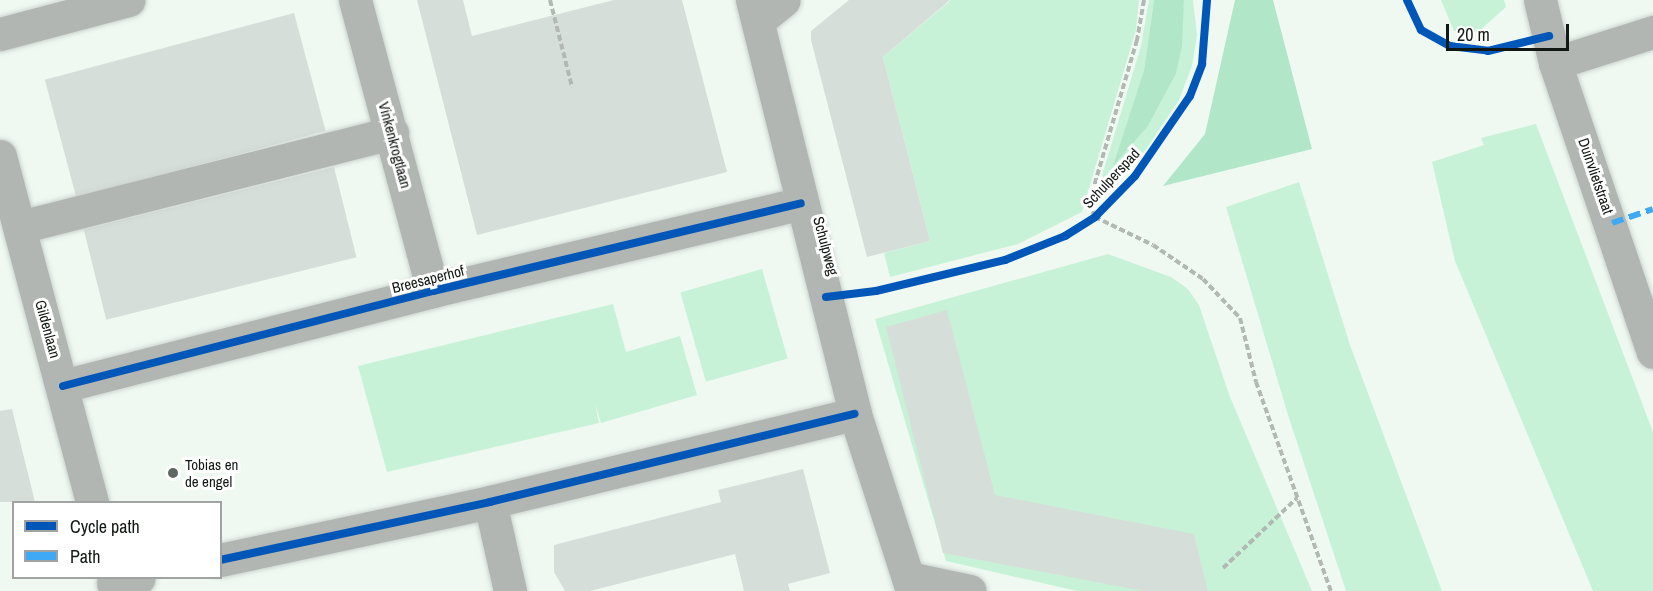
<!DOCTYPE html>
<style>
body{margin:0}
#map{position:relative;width:1653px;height:591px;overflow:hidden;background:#eff9f2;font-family:"Archivo Narrow",sans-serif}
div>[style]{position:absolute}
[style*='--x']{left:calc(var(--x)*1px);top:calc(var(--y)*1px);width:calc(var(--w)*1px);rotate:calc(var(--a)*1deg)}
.green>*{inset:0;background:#c7f2d8;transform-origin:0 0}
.forest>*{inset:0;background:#b2e6c8}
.building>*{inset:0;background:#d6ded9;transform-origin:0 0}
.path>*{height:4px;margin-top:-2px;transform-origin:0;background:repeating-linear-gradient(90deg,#b3b8b5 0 6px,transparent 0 9px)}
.roads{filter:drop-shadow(0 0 2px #ccd4cf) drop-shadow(0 0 2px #ccd4cf)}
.street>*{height:33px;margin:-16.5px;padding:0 16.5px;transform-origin:16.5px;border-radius:16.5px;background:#b2b6b3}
.quiet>*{height:6px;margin-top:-3px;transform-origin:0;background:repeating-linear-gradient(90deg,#3fa9f5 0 12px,transparent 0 18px)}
.cycleway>*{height:8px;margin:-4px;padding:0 4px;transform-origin:4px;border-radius:4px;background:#0057b8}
.dots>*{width:16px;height:16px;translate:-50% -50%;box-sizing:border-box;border:3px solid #fff;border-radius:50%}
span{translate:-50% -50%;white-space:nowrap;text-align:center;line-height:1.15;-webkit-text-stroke:6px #fff;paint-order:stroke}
.street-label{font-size:15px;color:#121814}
.poi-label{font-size:15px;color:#121814}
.left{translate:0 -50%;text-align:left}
.legend{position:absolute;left:12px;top:501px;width:210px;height:78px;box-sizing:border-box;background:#fff;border:2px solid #a0a3a1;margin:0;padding:8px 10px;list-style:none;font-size:18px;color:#121814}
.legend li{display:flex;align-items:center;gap:12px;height:30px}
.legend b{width:30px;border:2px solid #a0a3a1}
.scale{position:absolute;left:1446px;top:24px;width:123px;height:27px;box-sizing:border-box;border:3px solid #121814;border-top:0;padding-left:8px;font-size:18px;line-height:21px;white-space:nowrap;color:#121814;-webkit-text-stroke:4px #fff;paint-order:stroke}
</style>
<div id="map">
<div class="green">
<div style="clip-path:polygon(951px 0,1139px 0,1136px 30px,1082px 212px,1018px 244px,890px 277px,884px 253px,930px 241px,883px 57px)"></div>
<div style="clip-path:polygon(1149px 0,1154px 0,1144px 70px,1114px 164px,1148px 126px,1176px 74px,1184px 0,1193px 0,1197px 35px,1192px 66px,1179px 100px,1147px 148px,1123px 177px,1094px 202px,1141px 46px)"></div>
<div style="clip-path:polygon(1441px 0,1504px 0,1506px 7px,1478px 32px,1454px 31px)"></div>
<div style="clip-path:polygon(1536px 124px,1653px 432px,1653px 591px,1593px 591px,1455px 261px,1432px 162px,1484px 145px,1481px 138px)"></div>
<div style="clip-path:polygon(1299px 182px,1350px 345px,1442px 591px,1346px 591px,1288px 415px,1226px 207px)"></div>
<div style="clip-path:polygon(1108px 254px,1171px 277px,1188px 289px,1199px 305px,1230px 397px,1312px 591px,1077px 591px,946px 561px,875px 319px)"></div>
<div style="left:762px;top:269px;width:93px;height:85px;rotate:74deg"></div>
<div style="clip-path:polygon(613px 304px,626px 352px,680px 336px,697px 395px,601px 423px,595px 404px,599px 423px,387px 472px,358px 366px)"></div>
</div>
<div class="forest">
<div style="clip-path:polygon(1154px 0,1184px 0,1182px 46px,1176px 74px,1148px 126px,1113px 166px,1144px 70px)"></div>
<div style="clip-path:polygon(1235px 0,1273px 0,1312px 149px,1163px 186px,1205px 134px)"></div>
</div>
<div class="building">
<div style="clip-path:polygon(417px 0,463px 0,472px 36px,614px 0,682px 0,727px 172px,477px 235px)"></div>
<div style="clip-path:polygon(849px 0,950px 0,883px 57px,930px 241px,867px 257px,811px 40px,811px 31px)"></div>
<div style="left:294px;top:13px;width:122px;height:258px;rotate:75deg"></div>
<div style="left:334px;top:167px;width:93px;height:258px;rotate:76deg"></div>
<div style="clip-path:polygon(947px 310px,995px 495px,1194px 534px,1208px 591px,1143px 591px,943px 553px,886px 327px)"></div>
<div style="clip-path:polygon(12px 409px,35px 502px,0 502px,0 411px)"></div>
<div style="clip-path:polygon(803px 469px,830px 573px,788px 584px,790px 591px,744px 591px,735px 554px,590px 591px,565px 591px,554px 572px,554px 545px,721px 502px,718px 490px)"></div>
</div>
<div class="path">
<div style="--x:550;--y:0;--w:90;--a:75.8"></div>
<div style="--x:1144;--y:0;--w:41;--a:99.9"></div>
<div style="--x:1137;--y:40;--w:170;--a:106.4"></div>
<div style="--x:1089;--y:203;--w:15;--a:67"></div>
<div style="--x:1095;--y:217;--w:64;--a:25.8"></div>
<div style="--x:1153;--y:245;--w:60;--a:34.2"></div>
<div style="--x:1203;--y:279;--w:54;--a:46.5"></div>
<div style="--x:1240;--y:318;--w:66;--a:76"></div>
<div style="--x:1256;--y:382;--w:222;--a:70.3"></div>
<div style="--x:1223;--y:568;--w:102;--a:-43.4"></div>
</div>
<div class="roads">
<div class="street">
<div style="--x:355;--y:0;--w:301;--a:75"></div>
<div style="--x:752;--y:0;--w:427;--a:76"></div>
<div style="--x:855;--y:414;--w:186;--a:72.1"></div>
<div style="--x:1540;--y:0;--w:65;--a:76.6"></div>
<div style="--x:1555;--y:63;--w:305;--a:71.3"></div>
<div style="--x:758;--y:21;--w:33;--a:-39"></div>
<div style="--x:0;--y:34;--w:133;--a:-14.8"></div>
<div style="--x:1555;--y:63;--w:103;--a:-17.6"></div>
<div style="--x:0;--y:156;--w:358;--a:75.1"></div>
<div style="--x:20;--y:227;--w:384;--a:-14.2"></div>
<div style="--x:63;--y:386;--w:382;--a:-14.4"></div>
<div style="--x:433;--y:291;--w:378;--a:-13.4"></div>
<div style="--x:490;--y:502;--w:91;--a:77.3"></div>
<div style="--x:220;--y:560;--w:276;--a:-12.1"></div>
<div style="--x:490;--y:502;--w:375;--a:-13.6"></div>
<div style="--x:908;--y:578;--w:63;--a:11.8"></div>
<div style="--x:113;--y:583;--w:26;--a:-11"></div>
</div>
</div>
<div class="quiet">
<div style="--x:1612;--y:223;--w:43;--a:-18.9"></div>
</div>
<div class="cycleway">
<div style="--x:1407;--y:0;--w:33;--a:65"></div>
<div style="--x:1421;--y:30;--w:33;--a:29"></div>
<div style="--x:1450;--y:46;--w:38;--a:7"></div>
<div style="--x:1488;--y:51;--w:63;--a:-13.8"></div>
<div style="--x:826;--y:297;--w:50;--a:-6.8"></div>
<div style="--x:876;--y:291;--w:133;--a:-13.5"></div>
<div style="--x:1005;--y:260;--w:65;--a:-21.8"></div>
<div style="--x:1065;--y:236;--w:36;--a:-32"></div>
<div style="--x:1095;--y:217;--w:57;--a:-45.7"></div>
<div style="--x:1135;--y:176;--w:97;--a:-55.5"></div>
<div style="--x:1190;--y:96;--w:34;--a:-69"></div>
<div style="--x:1202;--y:64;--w:64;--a:-85.5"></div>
<div style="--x:63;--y:386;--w:382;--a:-14.4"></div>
<div style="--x:433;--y:291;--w:378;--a:-13.4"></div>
<div style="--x:220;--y:560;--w:276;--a:-12.1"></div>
<div style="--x:490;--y:502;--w:375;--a:-13.6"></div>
</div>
<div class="dots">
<div style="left:173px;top:473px;background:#5f6762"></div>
</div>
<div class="street-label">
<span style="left:395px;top:145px;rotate:75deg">Vinkenkrogtlaan</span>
<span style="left:1596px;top:176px;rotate:71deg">Duinvlietstraat</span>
<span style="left:1111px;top:178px;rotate:-47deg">Schulperspad</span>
<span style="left:826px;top:246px;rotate:75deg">Schulpweg</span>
<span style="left:428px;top:279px;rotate:-14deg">Breesaperhof</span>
<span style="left:48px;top:329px;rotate:75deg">Gildenlaan</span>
</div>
<div class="poi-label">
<span class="left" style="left:185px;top:473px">Tobias en<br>de engel</span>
</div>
<ul class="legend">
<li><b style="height:8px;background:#0057b8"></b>Cycle path</li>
<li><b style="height:8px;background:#3fa9f5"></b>Path</li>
</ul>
<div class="scale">20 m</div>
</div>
